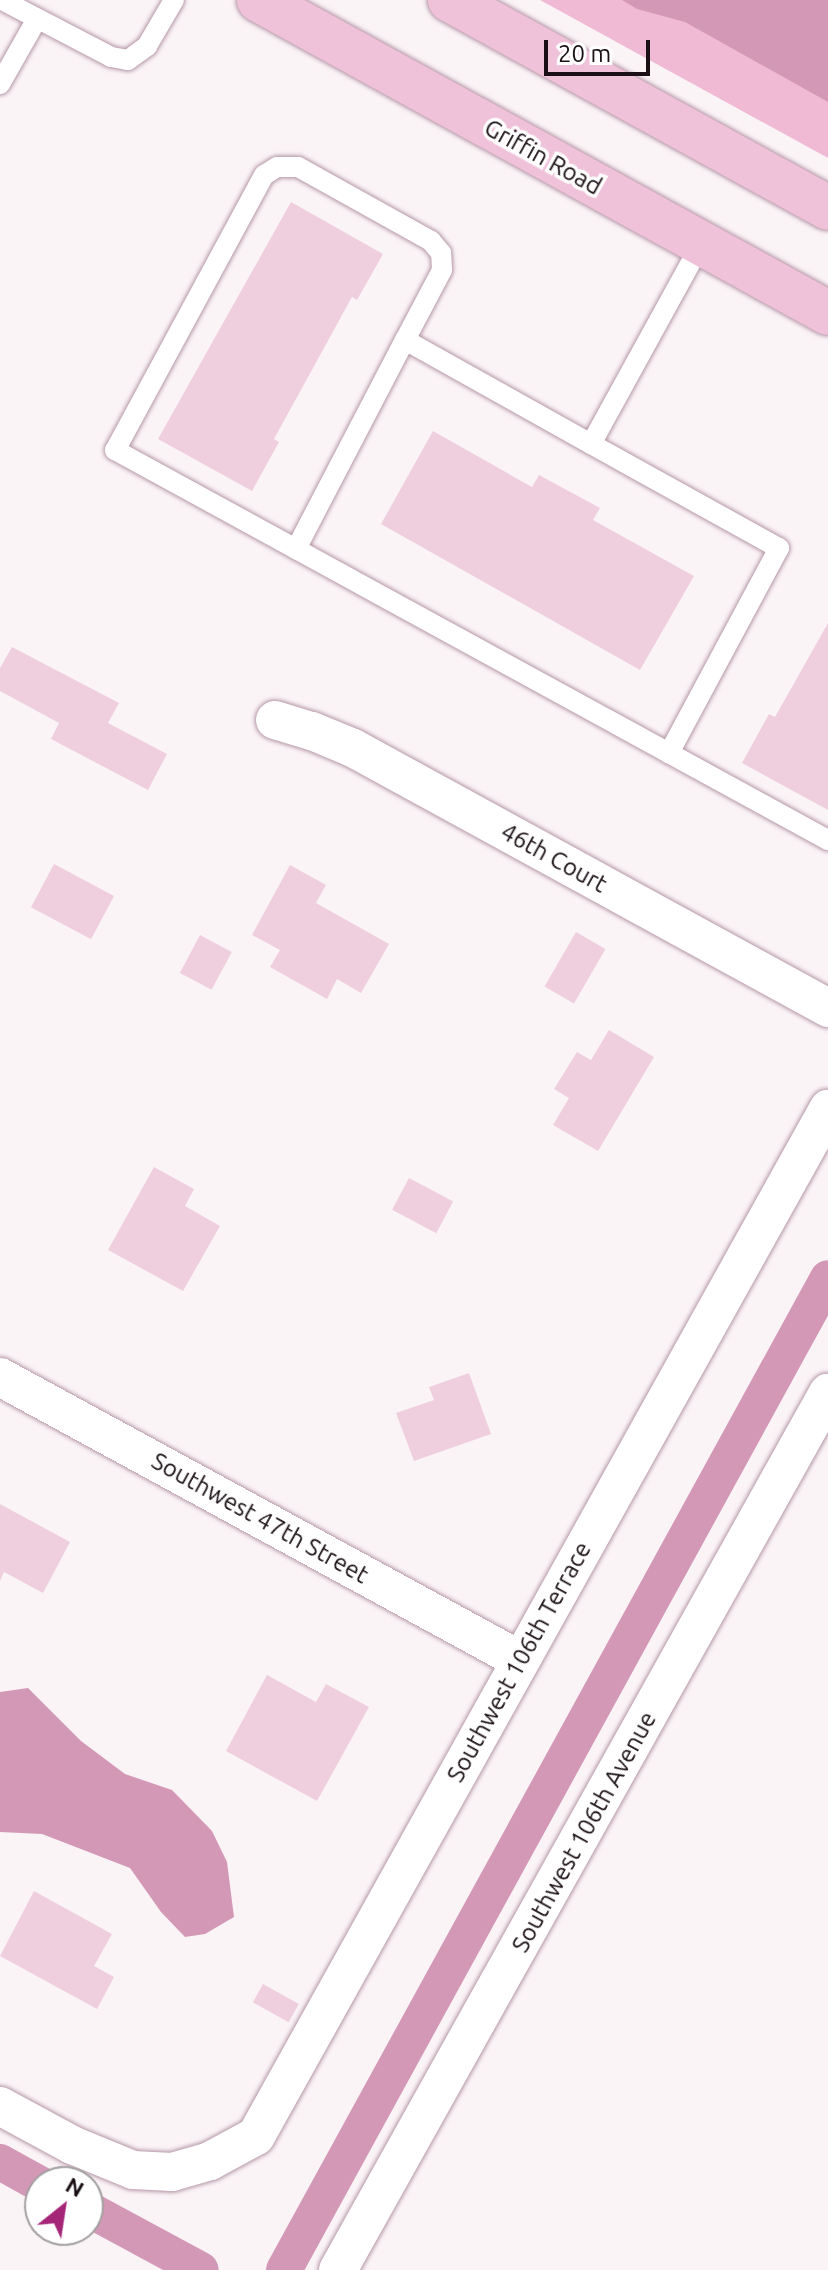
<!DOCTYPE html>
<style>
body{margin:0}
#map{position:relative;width:828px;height:2270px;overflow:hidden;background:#fbf4f7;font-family:Ubuntu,sans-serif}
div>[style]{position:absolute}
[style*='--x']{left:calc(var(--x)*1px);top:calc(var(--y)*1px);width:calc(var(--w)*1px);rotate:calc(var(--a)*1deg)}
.green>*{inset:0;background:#f0bad5}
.water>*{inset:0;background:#d398b6}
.canal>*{height:36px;margin:-18px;padding:0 18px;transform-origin:18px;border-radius:18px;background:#d398b6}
.building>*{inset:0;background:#efcfde;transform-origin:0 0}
.roads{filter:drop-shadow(0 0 2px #b697a7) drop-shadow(0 0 2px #b697a7)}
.lane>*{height:20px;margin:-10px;padding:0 10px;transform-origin:10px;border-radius:10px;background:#fff}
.street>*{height:38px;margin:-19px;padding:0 19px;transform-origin:19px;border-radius:19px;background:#fff}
.primary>*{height:44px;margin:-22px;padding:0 22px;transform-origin:22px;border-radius:22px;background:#f0c2da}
span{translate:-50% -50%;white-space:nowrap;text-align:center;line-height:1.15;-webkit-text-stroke:7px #fff;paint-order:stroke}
.street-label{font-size:24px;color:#1a0f15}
.north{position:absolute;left:24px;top:2166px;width:80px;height:80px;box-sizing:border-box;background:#fff;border:2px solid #a39fa1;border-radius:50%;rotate:30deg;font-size:22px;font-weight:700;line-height:32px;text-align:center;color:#1a0f15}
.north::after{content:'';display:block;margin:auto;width:28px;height:36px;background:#a52677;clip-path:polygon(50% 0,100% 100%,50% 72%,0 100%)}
.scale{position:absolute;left:544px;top:40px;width:106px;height:36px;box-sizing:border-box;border:4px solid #1a0f15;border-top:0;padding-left:10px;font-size:24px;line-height:28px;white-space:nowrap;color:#1a0f15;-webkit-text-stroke:6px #fff;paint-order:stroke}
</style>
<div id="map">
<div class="green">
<div style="clip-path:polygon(540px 0,828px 0,828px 158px)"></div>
</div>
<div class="water">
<div style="clip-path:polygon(622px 0,828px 0,828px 102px,685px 22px,637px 9px)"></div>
<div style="clip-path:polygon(28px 1688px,81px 1741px,125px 1774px,172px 1790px,212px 1831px,227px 1862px,234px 1917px,205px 1934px,185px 1937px,161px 1912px,130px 1868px,42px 1834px,0 1832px,0 1692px)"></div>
</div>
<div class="canal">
<div style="--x:0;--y:2162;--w:46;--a:28.8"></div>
<div style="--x:88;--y:2209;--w:128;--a:28.4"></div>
<div style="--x:284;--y:2270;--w:1131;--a:-61.26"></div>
</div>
<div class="building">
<div style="clip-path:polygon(291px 202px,383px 254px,357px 300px,352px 297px,274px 439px,279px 442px,252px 491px,158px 439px)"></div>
<div style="clip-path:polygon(433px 431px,532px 487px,539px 475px,600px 508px,593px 520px,694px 576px,640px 670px,381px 524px)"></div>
<div style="clip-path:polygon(828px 623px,828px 810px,742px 763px,769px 714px,775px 717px)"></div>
<div style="clip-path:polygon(12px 647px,119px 703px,108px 723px,167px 754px,148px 790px,51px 739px,59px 723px,0 691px,0 668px)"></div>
<div style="left:54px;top:864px;width:68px;height:49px;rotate:28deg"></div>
<div style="clip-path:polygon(290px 865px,326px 885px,316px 903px,389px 944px,361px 993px,337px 979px,327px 999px,270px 967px,280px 950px,252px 935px)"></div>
<div style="left:576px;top:932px;width:34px;height:63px;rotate:30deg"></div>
<div style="left:200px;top:935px;width:36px;height:43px;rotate:28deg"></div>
<div style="clip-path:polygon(609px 1030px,654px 1057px,598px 1151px,553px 1125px,569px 1098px,554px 1089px,577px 1052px,591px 1060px)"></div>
<div style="clip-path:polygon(154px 1167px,194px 1189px,185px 1206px,220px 1226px,183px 1291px,108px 1250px)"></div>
<div style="left:409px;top:1178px;width:50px;height:36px;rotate:28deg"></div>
<div style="clip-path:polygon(469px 1373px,491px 1434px,414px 1461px,396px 1413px,434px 1400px,429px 1387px)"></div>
<div style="clip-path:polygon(0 1504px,70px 1542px,43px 1593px,4px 1572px,0 1581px)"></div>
<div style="clip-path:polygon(267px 1675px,316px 1702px,326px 1684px,369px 1707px,317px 1801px,226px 1751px)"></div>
<div style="clip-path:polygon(34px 1891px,112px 1934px,94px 1966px,114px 1977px,97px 2009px,0 1956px)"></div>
<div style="left:263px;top:1984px;width:41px;height:21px;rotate:29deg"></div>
</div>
<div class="roads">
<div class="lane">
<div style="--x:2;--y:0;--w:123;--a:27.6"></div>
<div style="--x:111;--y:57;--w:17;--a:10"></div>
<div style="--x:128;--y:60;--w:24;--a:-36"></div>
<div style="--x:147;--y:46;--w:53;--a:-59.6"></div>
<div style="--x:0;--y:84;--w:75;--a:-60.4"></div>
<div style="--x:701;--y:244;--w:228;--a:118.8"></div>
<div style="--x:591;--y:444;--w:213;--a:-150.8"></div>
<div style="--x:405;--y:340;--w:79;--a:-62.1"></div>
<div style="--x:442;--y:270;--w:17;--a:-93"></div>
<div style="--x:441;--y:253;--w:16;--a:-130"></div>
<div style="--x:431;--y:241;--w:152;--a:-150.9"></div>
<div style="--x:298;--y:167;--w:21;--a:180"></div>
<div style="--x:277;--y:167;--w:15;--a:148"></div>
<div style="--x:264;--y:175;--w:313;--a:118.4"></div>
<div style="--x:115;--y:450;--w:813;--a:28.68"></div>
<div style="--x:591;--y:444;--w:215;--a:29"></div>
<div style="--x:779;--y:548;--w:233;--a:118.2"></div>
<div style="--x:296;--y:549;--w:236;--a:-62.5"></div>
</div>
<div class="street">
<div style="--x:275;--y:720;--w:39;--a:17"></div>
<div style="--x:312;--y:731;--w:44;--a:22.5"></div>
<div style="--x:353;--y:748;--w:542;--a:28.69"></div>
<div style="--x:0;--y:1377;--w:592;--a:28.56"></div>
<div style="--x:0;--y:2106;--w:82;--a:28.4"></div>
<div style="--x:72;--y:2145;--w:66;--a:22.3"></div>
<div style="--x:133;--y:2170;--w:39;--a:3"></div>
<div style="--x:172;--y:2172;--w:40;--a:-16"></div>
<div style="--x:210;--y:2161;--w:52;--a:-28.5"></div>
<div style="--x:256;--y:2136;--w:1176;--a:-60.88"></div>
<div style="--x:338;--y:2270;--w:1005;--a:-60.81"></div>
</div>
<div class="primary">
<div style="--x:259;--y:0;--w:649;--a:28.81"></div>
<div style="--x:450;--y:0;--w:431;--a:28.8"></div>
</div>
</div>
<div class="street-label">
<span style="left:543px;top:157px;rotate:29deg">Griffin Road</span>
<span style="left:554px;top:858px;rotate:29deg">46th Court</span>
<span style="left:260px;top:1518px;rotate:29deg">Southwest 47th Street</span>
<span style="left:519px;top:1662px;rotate:-61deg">Southwest 106th Terrace</span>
<span style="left:584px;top:1832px;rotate:-61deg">Southwest 106th Avenue</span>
</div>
<div class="north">N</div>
<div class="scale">20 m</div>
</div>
